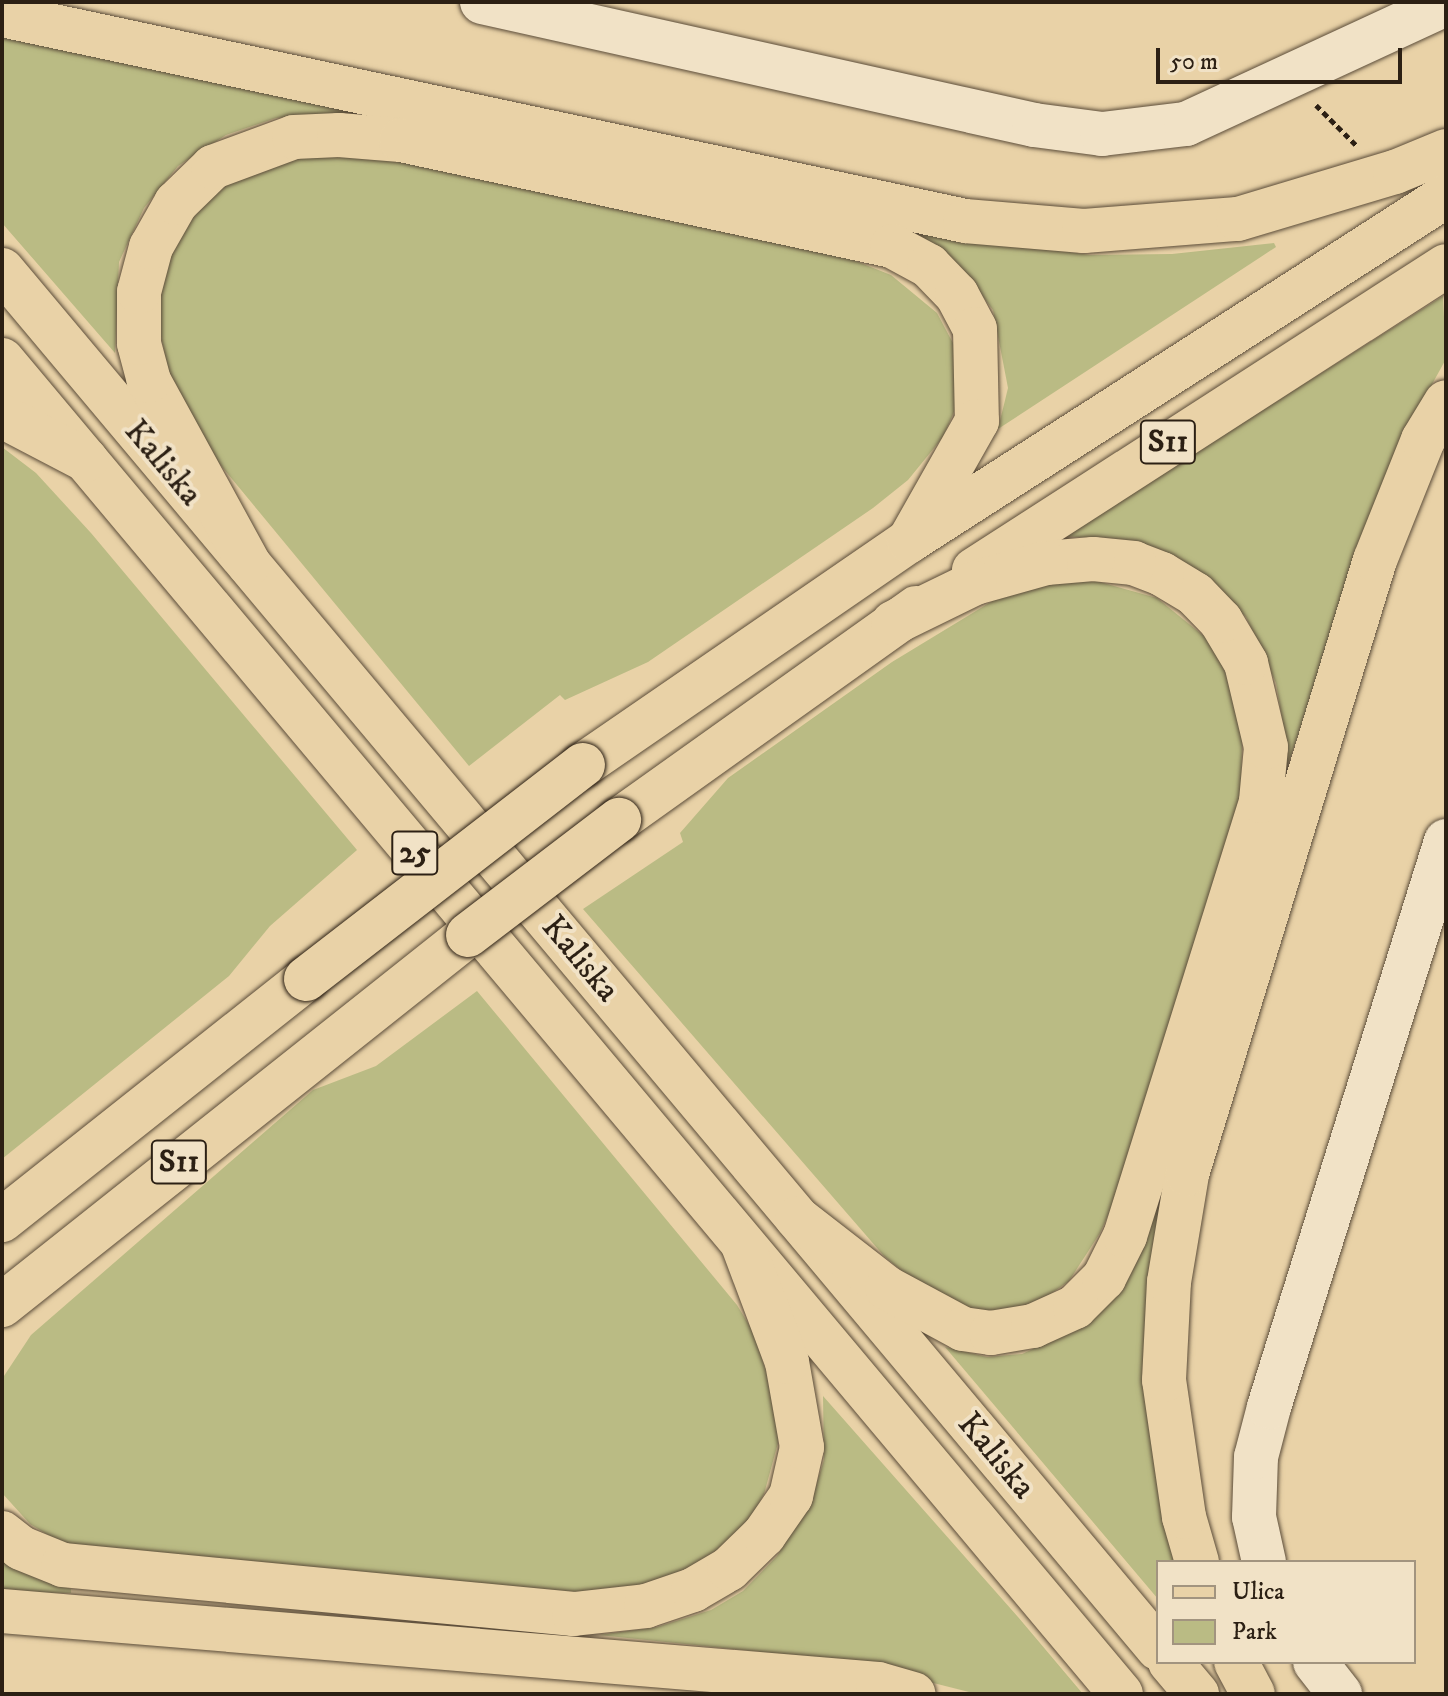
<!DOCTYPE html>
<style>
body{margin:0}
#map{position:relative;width:1448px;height:1696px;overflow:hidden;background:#e9d2a7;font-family:"IM FELL DW Pica",serif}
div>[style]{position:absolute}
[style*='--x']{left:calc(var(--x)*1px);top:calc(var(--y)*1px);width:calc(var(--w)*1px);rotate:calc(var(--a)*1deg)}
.green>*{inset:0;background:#babb84}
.path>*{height:5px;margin-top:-2.5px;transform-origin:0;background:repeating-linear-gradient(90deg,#2c2014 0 6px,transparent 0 10px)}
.roads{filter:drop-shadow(0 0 2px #5b4c39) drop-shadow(0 0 2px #5b4c39)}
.minor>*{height:44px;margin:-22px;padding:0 22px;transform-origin:22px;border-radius:22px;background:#f1e2c6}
.major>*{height:44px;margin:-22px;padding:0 22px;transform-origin:22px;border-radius:22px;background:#e9d2a7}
.highway>*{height:44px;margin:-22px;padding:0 22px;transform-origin:22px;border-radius:22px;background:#e9d2a7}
.bridges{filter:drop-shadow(0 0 2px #2c2014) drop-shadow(0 0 2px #2c2014)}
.highway-bridge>*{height:44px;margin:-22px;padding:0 22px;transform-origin:22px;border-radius:22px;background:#e9d2a7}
span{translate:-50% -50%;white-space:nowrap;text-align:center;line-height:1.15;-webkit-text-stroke:8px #f1e2c6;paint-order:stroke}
.shield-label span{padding:2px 6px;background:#f1e2c6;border:2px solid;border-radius:6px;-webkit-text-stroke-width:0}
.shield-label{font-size:32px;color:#2c2014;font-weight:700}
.street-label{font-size:34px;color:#2c2014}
.frame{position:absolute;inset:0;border:4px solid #2c2014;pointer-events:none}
.legend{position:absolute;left:1156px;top:1560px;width:260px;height:104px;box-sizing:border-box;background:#f1e2c6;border:2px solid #a2947f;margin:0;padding:10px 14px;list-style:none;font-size:24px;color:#2c2014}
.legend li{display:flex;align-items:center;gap:16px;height:40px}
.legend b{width:40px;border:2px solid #a2947f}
.scale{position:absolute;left:1156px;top:48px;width:246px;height:36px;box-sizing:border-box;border:4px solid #2c2014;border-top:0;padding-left:10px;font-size:24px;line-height:28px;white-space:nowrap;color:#2c2014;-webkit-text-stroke:6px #f1e2c6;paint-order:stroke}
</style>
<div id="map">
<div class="green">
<div style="clip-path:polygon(2px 34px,423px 124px,332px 114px,276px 118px,226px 135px,178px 166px,144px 208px,119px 262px,115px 353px,2px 223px)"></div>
<div style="clip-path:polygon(323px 153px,380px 155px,848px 258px,891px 275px,937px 313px,954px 345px,957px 405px,943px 437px,908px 480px,873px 508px,648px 662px,565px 700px,560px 695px,469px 766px,213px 456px,170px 379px,159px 327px,161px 282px,177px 236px,221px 187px,272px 161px)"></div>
<div style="clip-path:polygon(899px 227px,1090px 255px,1172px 254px,1274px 243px,1276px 247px,998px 429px,1008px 388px,993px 310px,958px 264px)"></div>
<div style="clip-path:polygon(1443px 296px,1446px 359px,1410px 424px,1277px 794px,1284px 731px,1276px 683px,1246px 617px,1212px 584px,1118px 540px,1064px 536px)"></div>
<div style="clip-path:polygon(2px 447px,36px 473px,91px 533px,357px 850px,270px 926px,229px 976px,2px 1159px)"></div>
<div style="clip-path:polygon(1089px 579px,1157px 598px,1210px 641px,1228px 677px,1242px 741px,1241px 795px,1120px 1189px,1100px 1233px,1069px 1281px,1042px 1300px,1002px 1312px,977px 1312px,921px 1287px,884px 1256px,583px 909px,683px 842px,680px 833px,728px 778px,892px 662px,994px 600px,1043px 584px)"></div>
<div style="clip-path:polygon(477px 991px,737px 1305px,754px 1333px,778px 1410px,778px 1443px,764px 1494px,741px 1535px,712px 1559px,672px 1578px,625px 1592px,584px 1595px,95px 1553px,53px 1538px,30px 1524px,2px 1493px,2px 1379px,31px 1335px,313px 1090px,376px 1066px)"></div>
<div style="clip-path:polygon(1172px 1160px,1179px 1562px,1158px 1562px,1158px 1599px,945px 1347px,987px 1357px,1022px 1354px,1083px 1326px)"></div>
<div style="clip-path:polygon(823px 1396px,1018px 1617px,1083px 1694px,977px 1694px,846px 1661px,599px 1635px,657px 1627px,711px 1610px,743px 1591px,777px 1556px,811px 1501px,824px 1460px)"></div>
<div style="clip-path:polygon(2px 1562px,71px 1589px,71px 1593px,2px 1592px)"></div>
</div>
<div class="path">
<div style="--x:1316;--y:105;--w:58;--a:45"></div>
</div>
<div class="roads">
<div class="minor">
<div style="--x:482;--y:2;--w:566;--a:12.56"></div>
<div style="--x:1034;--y:125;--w:69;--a:7.5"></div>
<div style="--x:1102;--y:134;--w:85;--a:-6.8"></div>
<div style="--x:1186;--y:124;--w:286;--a:-24.8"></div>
<div style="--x:1264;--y:1562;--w:46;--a:-102.5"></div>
<div style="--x:1254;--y:1517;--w:60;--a:-88.1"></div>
<div style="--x:1256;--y:1457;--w:52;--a:-75.4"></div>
<div style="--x:1269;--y:1407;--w:593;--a:-72.63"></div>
<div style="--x:1315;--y:1662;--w:41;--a:52"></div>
</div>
<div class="major">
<div style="--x:2;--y:270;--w:1799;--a:50.01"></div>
<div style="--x:2;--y:360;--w:1741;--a:50.01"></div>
<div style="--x:1170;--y:1662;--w:42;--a:49.8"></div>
</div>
<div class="highway">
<div style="--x:2;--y:15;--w:985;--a:12.07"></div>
<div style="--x:965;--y:221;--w:119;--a:4.8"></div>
<div style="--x:1084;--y:231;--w:154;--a:-4.5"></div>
<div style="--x:1238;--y:219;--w:164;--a:-16.7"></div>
<div style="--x:1395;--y:172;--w:55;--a:-22.4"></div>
<div style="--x:2;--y:416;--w:95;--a:27.6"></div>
<div style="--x:249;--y:564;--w:209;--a:-118.7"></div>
<div style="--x:149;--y:381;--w:39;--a:-105"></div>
<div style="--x:139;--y:343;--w:51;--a:-90"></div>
<div style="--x:139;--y:292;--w:47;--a:-75.1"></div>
<div style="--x:151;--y:247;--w:51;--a:-60.4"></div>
<div style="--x:176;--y:203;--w:52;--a:-44.2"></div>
<div style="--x:213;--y:167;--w:86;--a:-20.3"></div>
<div style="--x:294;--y:137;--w:45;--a:-2.5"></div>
<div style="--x:339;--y:135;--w:62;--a:4.6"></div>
<div style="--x:401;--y:140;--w:502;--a:12.18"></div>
<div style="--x:892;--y:246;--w:42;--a:28.4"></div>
<div style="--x:929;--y:266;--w:40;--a:46"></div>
<div style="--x:957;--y:295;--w:38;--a:62"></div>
<div style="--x:975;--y:329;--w:92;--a:88.8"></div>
<div style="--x:977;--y:421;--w:138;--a:119.5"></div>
<div style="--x:974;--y:570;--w:561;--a:-32.78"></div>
<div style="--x:583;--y:765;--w:396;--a:-34.5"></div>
<div style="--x:909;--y:541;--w:638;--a:-32.72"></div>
<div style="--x:619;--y:820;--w:365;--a:-35.5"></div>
<div style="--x:797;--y:1218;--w:114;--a:37.9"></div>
<div style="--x:887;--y:1288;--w:86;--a:28.3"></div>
<div style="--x:963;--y:1329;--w:28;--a:8"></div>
<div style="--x:991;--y:1333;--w:43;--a:-9.5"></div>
<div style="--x:1033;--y:1326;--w:46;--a:-24.3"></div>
<div style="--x:1075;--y:1307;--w:41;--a:-45"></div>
<div style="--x:1104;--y:1278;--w:47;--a:-63.4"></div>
<div style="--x:1125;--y:1236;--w:456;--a:-72.6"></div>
<div style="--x:1261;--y:801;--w:54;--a:-84.7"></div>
<div style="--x:1266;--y:747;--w:86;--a:-103.4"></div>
<div style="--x:1246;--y:663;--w:49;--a:-120.8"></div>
<div style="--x:1221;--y:621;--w:37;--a:-134"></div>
<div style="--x:1195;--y:594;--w:39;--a:-149"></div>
<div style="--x:1162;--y:574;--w:30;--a:-159"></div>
<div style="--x:1134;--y:563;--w:41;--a:-174.4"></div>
<div style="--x:1093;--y:559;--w:47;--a:175.1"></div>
<div style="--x:1046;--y:563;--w:74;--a:164.3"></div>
<div style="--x:975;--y:583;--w:91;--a:154"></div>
<div style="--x:2;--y:1220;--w:388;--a:-38.4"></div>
<div style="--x:2;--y:1305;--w:595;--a:-38.45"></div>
<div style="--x:2;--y:1533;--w:24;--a:38"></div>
<div style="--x:21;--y:1548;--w:45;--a:22"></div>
<div style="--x:63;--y:1565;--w:513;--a:5.48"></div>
<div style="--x:574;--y:1614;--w:72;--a:-6.3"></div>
<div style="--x:646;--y:1606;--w:50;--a:-18.8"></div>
<div style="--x:693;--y:1590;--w:42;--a:-30.3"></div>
<div style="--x:729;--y:1569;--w:49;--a:-44.2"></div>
<div style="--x:764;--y:1535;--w:47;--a:-55.3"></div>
<div style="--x:791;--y:1496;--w:50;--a:-77.3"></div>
<div style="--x:802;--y:1447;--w:86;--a:-100"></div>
<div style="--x:787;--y:1362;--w:125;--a:-110.6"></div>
<div style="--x:1197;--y:1562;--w:47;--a:-106.1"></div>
<div style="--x:1184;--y:1517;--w:138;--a:-98.3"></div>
<div style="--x:1164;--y:1380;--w:98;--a:-87.1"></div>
<div style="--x:1169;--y:1282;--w:109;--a:-80.5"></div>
<div style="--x:1187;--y:1174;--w:642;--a:-72.98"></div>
<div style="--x:1375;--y:560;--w:129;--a:-68.2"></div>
<div style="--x:1423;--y:440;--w:44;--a:-58.8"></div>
<div style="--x:2;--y:1611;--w:879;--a:4.76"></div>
<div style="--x:878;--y:1684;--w:37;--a:16"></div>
<div style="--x:1236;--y:1662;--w:36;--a:62"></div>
</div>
</div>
<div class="bridges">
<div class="highway-bridge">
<div style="--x:468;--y:935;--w:190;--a:-37.3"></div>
<div style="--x:306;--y:979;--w:350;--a:-37.7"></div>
</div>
</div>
<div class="shield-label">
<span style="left:1168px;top:442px">S11</span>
<span style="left:415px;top:853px">25</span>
<span style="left:179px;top:1162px">S11</span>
</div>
<div class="street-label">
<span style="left:163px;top:463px;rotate:50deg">Kaliska</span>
<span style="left:580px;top:959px;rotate:50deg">Kaliska</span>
<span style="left:996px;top:1456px;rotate:50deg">Kaliska</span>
</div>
<div class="frame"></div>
<ul class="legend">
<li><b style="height:10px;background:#e9d2a7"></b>Ulica</li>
<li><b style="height:22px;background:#babb84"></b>Park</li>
</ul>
<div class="scale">50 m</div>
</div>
